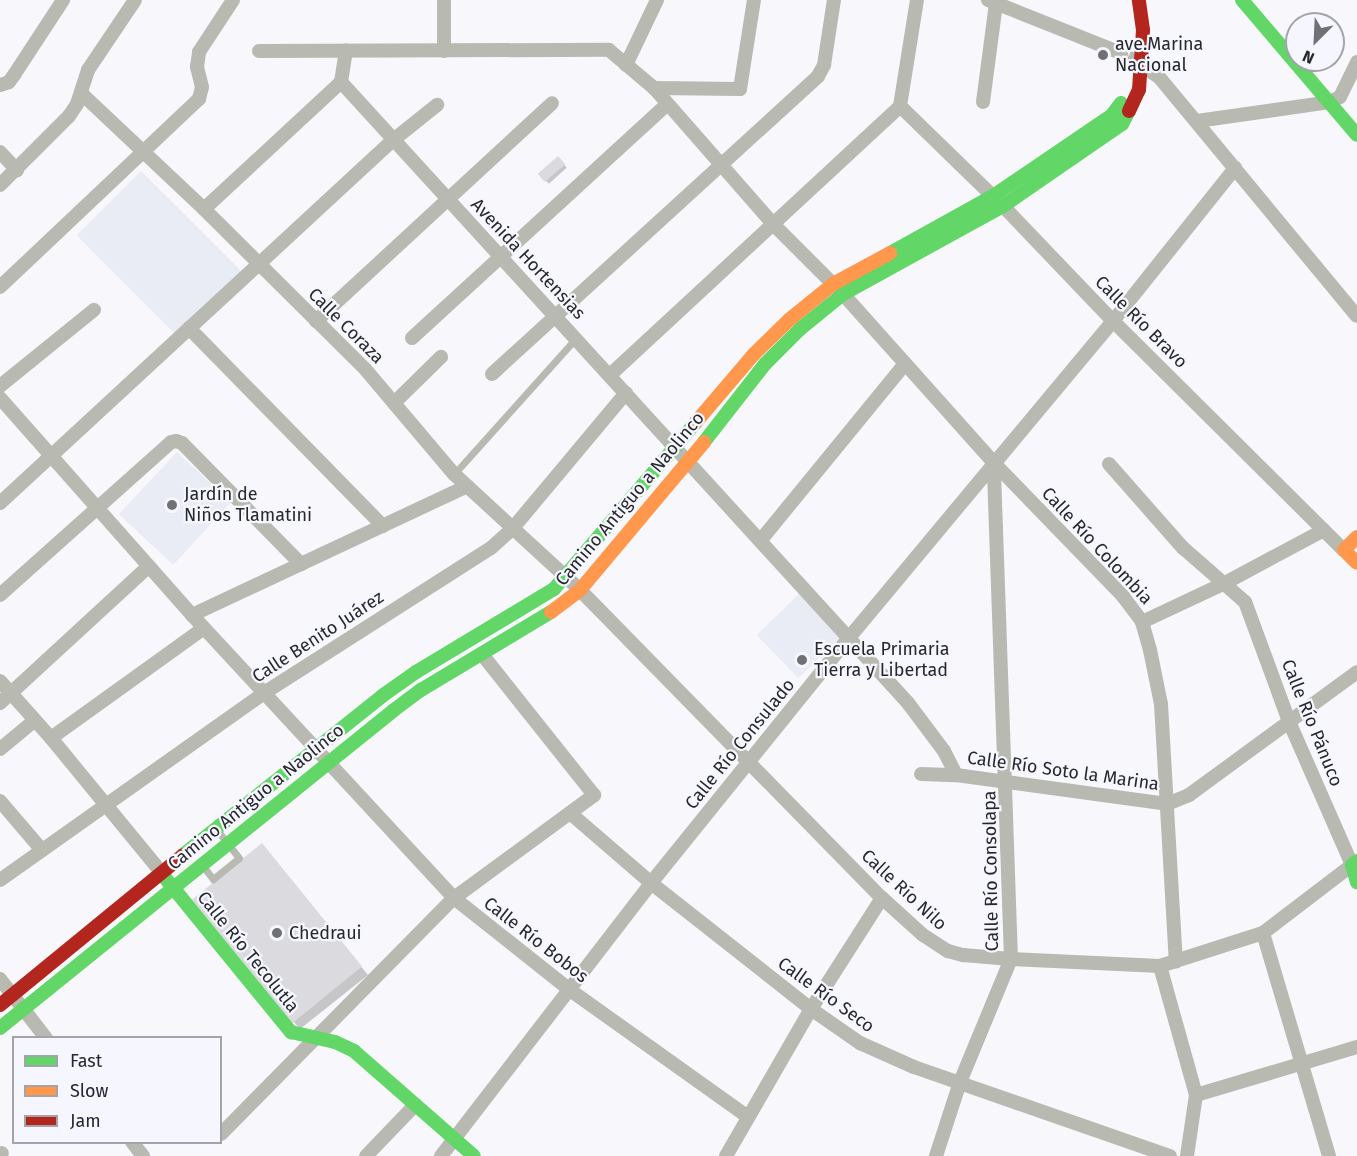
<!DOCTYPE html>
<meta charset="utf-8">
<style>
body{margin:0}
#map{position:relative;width:1357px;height:1156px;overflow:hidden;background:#f8f8fc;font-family:"Fira Sans",sans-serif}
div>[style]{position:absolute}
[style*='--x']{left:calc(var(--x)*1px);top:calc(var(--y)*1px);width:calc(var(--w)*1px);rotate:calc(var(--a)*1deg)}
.built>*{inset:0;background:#e9ebf5;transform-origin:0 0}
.shadow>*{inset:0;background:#0003;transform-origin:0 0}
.building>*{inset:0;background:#dbdbdf;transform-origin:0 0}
.lane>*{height:7px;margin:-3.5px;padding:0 3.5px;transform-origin:3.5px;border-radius:3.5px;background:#b8b9b1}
.street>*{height:14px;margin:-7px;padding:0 7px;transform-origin:7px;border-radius:7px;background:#b8b9b1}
.fast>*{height:14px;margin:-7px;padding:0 7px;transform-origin:7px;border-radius:7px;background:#63d668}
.slow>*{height:14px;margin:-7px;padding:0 7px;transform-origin:7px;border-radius:7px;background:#ff974d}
.jam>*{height:14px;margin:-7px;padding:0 7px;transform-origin:7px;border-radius:7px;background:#b3261e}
.dots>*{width:16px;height:16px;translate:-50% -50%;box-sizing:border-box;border:3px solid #f6f7fe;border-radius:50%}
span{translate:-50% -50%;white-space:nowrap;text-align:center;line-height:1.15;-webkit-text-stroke:4.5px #f6f7fe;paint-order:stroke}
.poi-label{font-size:18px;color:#27282b}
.left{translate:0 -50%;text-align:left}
.street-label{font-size:18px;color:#27282b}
.legend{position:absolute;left:12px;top:1036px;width:210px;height:108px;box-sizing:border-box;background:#f6f7fe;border:2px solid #a3a4aa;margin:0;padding:8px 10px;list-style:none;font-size:18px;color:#27282b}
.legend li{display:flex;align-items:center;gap:12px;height:30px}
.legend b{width:30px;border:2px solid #a3a4aa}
.north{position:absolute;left:1285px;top:12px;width:60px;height:60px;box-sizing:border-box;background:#f6f7fe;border:2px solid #a3a4aa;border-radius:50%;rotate:204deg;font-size:16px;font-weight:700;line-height:24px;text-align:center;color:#27282b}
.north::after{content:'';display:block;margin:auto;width:21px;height:27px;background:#707174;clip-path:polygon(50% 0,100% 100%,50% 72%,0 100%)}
</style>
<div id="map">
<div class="built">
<div style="left:141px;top:171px;width:145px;height:91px;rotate:45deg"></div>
<div style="left:177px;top:452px;width:74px;height:85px;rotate:43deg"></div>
<div style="left:799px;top:594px;width:60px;height:59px;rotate:46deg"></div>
</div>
<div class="shadow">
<div style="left:558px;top:158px;width:13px;height:24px;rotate:48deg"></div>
<div style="clip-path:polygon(268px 852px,368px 975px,300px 1029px,294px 1022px)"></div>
</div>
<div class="building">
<div style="left:558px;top:156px;width:11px;height:27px;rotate:49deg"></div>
<div style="left:262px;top:843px;width:159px;height:90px;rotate:51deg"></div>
</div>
<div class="lane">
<div style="--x:454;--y:474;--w:183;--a:-48.1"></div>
<div style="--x:202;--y:865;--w:18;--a:52"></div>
<div style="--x:213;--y:879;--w:33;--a:-39"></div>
<div style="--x:239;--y:858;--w:37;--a:-128"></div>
</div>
<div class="street">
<div style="--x:444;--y:0;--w:51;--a:90"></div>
<div style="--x:988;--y:0;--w:145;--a:21.8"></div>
<div style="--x:1123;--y:54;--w:43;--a:32.6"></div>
<div style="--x:1159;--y:77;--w:310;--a:50.4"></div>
<div style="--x:259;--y:51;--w:350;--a:-0.2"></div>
<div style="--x:609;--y:50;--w:59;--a:40.2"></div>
<div style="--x:654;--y:88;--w:182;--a:48.8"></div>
<div style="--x:774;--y:225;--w:98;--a:45"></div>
<div style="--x:843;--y:294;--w:227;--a:48.2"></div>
<div style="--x:994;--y:463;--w:184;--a:45.9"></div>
<div style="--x:1122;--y:595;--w:34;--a:53"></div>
<div style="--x:1142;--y:622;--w:29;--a:74"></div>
<div style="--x:1150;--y:650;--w:55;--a:78.5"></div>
<div style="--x:1161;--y:704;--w:258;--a:86.7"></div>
<div style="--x:626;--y:65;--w:72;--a:-64.5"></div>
<div style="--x:341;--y:82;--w:841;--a:47.6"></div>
<div style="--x:908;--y:703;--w:60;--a:53.1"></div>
<div style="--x:944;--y:751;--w:27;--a:63"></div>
<div style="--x:0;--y:85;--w:9;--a:-18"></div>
<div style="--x:9;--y:82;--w:9;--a:-54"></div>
<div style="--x:14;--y:75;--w:90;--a:-56.8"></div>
<div style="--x:654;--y:88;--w:86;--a:0.7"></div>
<div style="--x:740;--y:89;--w:90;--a:-81.1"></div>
<div style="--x:81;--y:93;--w:169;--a:43.3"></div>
<div style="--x:204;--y:209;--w:228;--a:44.8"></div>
<div style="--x:366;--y:370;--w:136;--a:49.8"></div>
<div style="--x:454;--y:474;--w:171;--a:42.6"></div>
<div style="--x:580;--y:590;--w:431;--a:45.6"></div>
<div style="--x:882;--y:898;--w:55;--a:42.1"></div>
<div style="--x:923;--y:935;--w:30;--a:33"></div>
<div style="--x:948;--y:951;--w:16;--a:15"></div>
<div style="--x:963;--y:955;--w:48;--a:4.8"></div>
<div style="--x:1011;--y:959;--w:149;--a:2.7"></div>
<div style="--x:1160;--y:966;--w:108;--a:-17.8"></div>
<div style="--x:1263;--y:933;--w:112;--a:-37.4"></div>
<div style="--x:1352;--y:865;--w:154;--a:-113.7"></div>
<div style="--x:1290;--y:724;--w:130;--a:-110.2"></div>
<div style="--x:1245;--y:602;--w:82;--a:-138.9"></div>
<div style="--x:1183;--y:548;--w:112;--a:-131.4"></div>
<div style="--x:983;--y:102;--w:100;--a:-82.5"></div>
<div style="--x:900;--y:106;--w:144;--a:44.2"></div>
<div style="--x:1003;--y:206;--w:159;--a:46.3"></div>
<div style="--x:1113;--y:321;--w:325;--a:44.8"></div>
<div style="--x:1197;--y:121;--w:134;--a:-8.1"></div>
<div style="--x:1330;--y:102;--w:11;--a:-27"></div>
<div style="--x:1340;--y:97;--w:39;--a:-64"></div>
<div style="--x:0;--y:152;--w:25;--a:47"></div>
<div style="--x:0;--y:185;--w:98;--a:-45"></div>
<div style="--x:69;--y:116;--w:14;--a:-56"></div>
<div style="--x:77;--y:104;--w:36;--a:-72"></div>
<div style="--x:88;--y:70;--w:84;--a:-56.1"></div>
<div style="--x:204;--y:209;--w:187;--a:-42.8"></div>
<div style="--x:341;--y:82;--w:32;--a:-81"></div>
<div style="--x:0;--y:287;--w:274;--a:-43.4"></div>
<div style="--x:199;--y:99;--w:12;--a:-76"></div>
<div style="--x:202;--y:87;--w:21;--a:-104"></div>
<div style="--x:197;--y:67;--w:15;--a:-82"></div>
<div style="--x:199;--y:52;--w:62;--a:-56.8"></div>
<div style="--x:316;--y:321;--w:321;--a:-42.7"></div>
<div style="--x:189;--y:328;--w:277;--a:45.6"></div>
<div style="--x:412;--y:338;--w:346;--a:-42.5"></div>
<div style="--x:492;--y:374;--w:442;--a:-42.4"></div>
<div style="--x:818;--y:76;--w:13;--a:-61"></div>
<div style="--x:824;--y:65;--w:66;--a:-81.3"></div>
<div style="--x:610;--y:375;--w:396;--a:-42.8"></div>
<div style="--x:900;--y:106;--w:107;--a:-80.9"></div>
<div style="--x:0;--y:386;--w:121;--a:-39"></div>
<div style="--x:0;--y:398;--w:290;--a:48.5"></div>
<div style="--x:192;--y:615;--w:386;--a:47.2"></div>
<div style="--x:454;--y:898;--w:148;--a:38.4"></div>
<div style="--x:570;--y:990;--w:219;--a:35.5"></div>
<div style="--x:394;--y:403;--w:66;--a:-44.4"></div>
<div style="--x:0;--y:503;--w:534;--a:-42.72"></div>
<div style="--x:392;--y:141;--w:58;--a:-38.7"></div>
<div style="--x:760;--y:541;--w:229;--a:-50.7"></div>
<div style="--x:0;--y:595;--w:229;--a:-41.8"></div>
<div style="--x:171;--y:442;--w:5;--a:-11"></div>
<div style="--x:176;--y:441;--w:6;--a:18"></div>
<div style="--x:182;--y:443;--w:170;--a:45.5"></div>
<div style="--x:192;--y:615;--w:304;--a:-25.1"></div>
<div style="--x:1142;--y:622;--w:92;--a:-25.2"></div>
<div style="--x:1225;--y:583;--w:112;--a:-28.2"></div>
<div style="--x:0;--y:681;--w:76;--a:48.2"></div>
<div style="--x:51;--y:738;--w:175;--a:50.6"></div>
<div style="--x:0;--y:703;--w:202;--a:-42.6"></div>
<div style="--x:51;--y:738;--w:188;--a:-35.7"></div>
<div style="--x:0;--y:749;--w:45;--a:-39.6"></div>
<div style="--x:921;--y:774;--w:35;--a:2"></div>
<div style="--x:956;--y:775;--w:213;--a:7.8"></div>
<div style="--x:1167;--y:804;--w:24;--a:-22"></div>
<div style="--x:1189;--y:795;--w:208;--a:-36.2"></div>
<div style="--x:0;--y:801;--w:63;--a:49.5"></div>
<div style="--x:570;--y:813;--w:107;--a:40.8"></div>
<div style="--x:651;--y:883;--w:204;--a:38.2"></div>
<div style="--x:811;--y:1009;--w:60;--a:34.8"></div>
<div style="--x:860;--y:1043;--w:59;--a:24"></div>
<div style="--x:914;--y:1067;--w:271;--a:19.2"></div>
<div style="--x:0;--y:880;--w:324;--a:-35.3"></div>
<div style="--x:264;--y:693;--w:269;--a:-32.6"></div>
<div style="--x:491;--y:548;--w:30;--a:-42"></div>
<div style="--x:513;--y:528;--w:176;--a:-50.1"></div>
<div style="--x:1263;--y:933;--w:233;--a:73.5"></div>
<div style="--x:1160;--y:966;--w:134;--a:74.4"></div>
<div style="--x:1196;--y:1095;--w:62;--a:98.4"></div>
<div style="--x:0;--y:979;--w:75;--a:52.1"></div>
<div style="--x:1196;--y:1095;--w:168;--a:-16.6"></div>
<div style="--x:221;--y:1134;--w:332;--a:-45.4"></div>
<div style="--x:454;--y:898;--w:174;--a:-36.3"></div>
<div style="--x:594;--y:795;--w:180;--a:-128.5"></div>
<div style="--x:132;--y:1142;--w:18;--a:52"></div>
<div style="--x:0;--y:1154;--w:2;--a:-27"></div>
<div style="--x:366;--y:1156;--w:71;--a:-46.1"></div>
<div style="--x:441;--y:1156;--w:344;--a:-52.4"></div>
<div style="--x:651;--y:883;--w:314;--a:-51.1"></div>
<div style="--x:848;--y:639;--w:414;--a:-50.2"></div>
<div style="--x:1113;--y:321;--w:196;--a:-51.4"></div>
<div style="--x:726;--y:1156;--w:170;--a:-60"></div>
<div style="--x:811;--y:1009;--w:132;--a:-57.4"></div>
<div style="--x:936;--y:1156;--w:78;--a:-72"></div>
<div style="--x:960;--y:1082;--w:133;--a:-67.5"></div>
<div style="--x:1011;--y:959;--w:496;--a:-92"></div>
</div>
<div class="fast">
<div style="--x:1242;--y:0;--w:177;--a:49.6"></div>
<div style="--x:890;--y:253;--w:118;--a:-29"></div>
<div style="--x:993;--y:196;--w:144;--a:-34.2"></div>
<div style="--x:1112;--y:115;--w:15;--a:-53"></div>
<div style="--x:704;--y:442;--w:99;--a:-52"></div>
<div style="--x:765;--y:364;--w:49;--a:-45"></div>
<div style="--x:800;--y:329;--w:55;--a:-39.1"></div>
<div style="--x:843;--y:294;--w:183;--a:-28.8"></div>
<div style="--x:1003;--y:206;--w:145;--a:-34.6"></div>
<div style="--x:1122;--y:124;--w:15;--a:-62"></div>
<div style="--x:183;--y:855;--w:255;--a:-38.6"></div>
<div style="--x:382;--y:696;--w:42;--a:-35.2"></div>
<div style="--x:416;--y:672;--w:161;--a:-31"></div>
<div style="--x:554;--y:589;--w:219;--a:-49.6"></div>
<div style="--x:1357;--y:861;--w:6;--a:141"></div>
<div style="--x:1352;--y:865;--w:18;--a:74"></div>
<div style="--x:166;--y:879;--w:198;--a:50.8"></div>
<div style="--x:291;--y:1032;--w:45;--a:12.8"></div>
<div style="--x:335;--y:1042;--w:21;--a:25"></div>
<div style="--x:354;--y:1051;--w:159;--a:41.2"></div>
<div style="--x:0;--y:1028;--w:506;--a:-38.91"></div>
<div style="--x:394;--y:710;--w:34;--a:-37"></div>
<div style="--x:421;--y:690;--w:152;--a:-31"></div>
</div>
<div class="slow">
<div style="--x:696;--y:422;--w:89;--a:-49.5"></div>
<div style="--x:754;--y:354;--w:50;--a:-44.2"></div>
<div style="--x:790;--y:319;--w:55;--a:-39.1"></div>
<div style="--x:833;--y:284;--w:65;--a:-28.5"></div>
<div style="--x:1357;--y:537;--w:18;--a:135"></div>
<div style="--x:1344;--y:550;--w:18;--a:45"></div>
<div style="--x:551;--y:612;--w:36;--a:-37"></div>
<div style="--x:580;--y:590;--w:193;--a:-50"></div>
</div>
<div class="jam">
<div style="--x:1129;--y:111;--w:23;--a:-65"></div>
<div style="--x:1139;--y:90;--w:60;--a:-86.2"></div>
<div style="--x:1143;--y:30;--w:30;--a:-98"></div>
<div style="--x:0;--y:1005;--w:237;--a:-39.3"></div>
</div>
<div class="dots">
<div style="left:1103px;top:55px;background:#707174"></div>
<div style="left:172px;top:505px;background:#707174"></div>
<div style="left:802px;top:660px;background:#707174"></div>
<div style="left:277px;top:933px;background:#707174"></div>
</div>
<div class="poi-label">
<span class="left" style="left:1115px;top:55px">ave.Marina<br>Nacional</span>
<span class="left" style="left:184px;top:505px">Jardín de<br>Niños Tlamatini</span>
<span class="left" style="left:814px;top:660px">Escuela Primaria<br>Tierra y Libertad</span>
<span class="left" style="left:289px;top:933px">Chedraui</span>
</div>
<div class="street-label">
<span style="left:528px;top:259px;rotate:47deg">Avenida Hortensias</span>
<span style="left:1141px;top:322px;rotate:45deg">Calle Río Bravo</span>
<span style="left:346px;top:326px;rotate:45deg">Calle Coraza</span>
<span style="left:630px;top:499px;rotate:-50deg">Camino Antiguo a Naolinco</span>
<span style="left:1097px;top:546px;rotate:47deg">Calle Río Colombia</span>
<span style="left:318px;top:637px;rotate:-33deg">Calle Benito Juárez</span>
<span style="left:1312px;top:723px;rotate:68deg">Calle Río Pánuco</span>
<span style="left:740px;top:744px;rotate:-51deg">Calle Río Consulado</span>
<span style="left:1063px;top:771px;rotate:8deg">Calle Río Soto la Marina</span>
<span style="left:256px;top:797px;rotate:-39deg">Camino Antiguo a Naolinco</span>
<span style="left:991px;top:871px;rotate:-91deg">Calle Río Consolapa</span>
<span style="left:904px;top:890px;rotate:43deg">Calle Río Nilo</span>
<span style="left:536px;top:940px;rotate:38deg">Calle Río Bobos</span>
<span style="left:248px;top:952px;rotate:51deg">Calle Río Tecolutla</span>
<span style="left:826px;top:995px;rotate:36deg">Calle Río Seco</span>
</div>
<ul class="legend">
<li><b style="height:8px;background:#63d668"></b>Fast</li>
<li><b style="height:8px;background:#ff974d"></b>Slow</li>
<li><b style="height:8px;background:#b3261e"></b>Jam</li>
</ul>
<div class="north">N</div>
</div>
